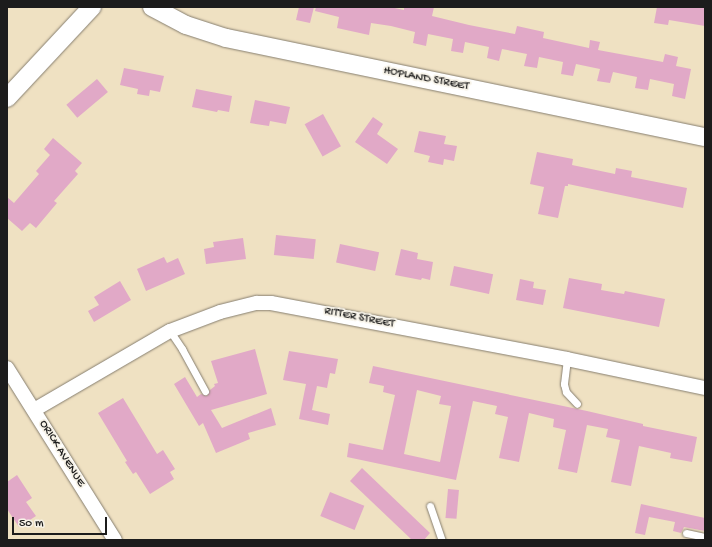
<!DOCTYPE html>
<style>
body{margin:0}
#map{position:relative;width:712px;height:547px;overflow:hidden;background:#efe1c2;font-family:"Gochi Hand",sans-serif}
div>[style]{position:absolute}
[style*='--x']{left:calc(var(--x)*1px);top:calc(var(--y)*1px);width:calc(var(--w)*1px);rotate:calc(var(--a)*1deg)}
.building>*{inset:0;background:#e1a9c7;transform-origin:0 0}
.roads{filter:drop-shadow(0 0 1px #867e6f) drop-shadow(0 0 1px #867e6f)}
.service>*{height:7px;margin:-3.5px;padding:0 3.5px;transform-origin:3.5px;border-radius:3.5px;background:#fff}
.minor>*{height:14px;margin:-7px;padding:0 7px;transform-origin:7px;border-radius:7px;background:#fff}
.tertiary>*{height:18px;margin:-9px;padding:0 9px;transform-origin:9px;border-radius:9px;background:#fff}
span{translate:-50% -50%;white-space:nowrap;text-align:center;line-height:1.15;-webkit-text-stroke:3.5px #f7f3e8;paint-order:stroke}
.street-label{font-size:12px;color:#1c1c1c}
.frame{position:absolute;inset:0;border:8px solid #1c1c1c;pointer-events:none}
.scale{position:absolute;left:12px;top:517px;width:95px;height:18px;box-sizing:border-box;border:2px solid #1c1c1c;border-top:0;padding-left:5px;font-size:12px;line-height:14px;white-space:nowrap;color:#1c1c1c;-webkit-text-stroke:3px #f7f3e8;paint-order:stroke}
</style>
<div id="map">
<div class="building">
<div style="clip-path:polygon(299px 7px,314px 7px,310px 23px,296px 20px)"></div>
<div style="clip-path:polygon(316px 7px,390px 7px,404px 10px,404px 7px,434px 7px,432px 16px,469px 25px,515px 34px,517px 26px,544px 32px,543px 38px,589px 48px,590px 40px,600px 42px,598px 50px,663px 62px,665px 54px,678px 57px,676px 66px,691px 69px,685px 99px,672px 96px,674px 84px,650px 79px,648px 90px,635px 88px,637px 77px,613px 72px,610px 83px,597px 81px,600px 69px,576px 64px,573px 76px,561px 74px,563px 62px,539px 57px,537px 68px,524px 66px,527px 54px,502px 49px,499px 61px,487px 58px,489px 47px,465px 42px,463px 53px,451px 51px,453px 39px,428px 34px,426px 46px,413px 43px,415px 32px,391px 26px,371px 23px,369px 35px,337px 28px,339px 17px,315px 11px)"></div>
<div style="clip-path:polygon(657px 7px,705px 7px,705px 26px,669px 20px,668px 25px,654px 23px)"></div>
<div style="clip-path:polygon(124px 68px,164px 76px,160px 92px,150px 90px,149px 96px,137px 94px,138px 89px,120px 85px)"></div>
<div style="left:97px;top:79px;width:17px;height:40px;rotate:50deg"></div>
<div style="clip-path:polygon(196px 89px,232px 96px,229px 112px,218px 110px,217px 112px,192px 107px)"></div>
<div style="clip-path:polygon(255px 100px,290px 107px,286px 124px,270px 121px,269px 126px,250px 123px)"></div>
<div style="left:323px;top:114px;width:37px;height:21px;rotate:61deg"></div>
<div style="clip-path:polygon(373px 117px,383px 124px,377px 134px,398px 149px,387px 164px,355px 142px)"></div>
<div style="clip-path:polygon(419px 131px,446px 136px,444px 144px,457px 146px,454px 161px,444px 159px,443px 165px,428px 162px,430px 156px,414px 152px)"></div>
<div style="clip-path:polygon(53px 138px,82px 163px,75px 171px,78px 174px,54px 201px,57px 203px,36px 228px,30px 223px,22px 231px,7px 218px,7px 197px,14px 203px,39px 174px,36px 171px,50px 155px,44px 149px)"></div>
<div style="clip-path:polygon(537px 152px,573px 159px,572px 165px,615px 174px,616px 168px,632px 171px,631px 177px,687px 188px,683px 208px,568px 184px,568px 186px,565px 186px,558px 218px,538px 214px,544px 187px,530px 184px)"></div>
<div style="left:276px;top:235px;width:40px;height:20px;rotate:6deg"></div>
<div style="clip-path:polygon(243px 238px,246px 259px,206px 264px,204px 249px,214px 247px,213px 242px)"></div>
<div style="left:340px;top:244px;width:40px;height:19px;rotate:12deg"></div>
<div style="clip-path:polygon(401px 249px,418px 253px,417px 259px,433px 262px,430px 280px,422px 278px,421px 280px,395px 275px)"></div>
<div style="clip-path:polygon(164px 257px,167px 263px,178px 258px,185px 274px,146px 291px,137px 269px)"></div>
<div style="left:454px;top:266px;width:40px;height:20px;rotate:12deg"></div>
<div style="clip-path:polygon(569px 278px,602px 284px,601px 290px,624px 294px,625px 291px,665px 299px,659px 327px,563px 308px)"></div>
<div style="clip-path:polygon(520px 279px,534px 282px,533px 288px,546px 290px,543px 305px,516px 300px)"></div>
<div style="clip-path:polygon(120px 281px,131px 300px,94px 322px,88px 311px,99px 305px,94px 297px)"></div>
<div style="clip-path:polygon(255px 349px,267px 394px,211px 410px,222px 428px,271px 408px,276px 425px,248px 433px,250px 439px,216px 453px,203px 423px,199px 426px,174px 384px,185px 377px,197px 397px,201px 394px,207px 396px,210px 390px,215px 386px,214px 384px,218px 383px,211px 361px)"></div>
<div style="clip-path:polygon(289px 351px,338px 359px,335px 374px,330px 373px,327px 388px,317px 386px,312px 410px,330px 414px,328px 425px,299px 419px,306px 384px,283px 380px)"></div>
<div style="clip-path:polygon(evenodd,373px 366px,587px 411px,643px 424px,643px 426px,697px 437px,692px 462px,670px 458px,671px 453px,639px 446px,631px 486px,611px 482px,620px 440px,606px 437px,608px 429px,587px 425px,577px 473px,558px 469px,566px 430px,553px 427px,554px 419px,529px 413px,519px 462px,499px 458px,508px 417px,495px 414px,497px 406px,473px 401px,456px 480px,347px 457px,349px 443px,383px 450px,395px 395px,383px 392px,384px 386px,369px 383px,373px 366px,417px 390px,441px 396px,439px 404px,451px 406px,440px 462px,404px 454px,417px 390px)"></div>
<div style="clip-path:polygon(123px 398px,157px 454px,163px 450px,175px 469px,170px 472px,174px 479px,150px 494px,136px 472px,133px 474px,125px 462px,127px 461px,98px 413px)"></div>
<div style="clip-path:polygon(362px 468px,430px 533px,424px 540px,412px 540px,350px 481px)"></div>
<div style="clip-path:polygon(17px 475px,32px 498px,26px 502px,36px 516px,19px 527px,7px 509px,7px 482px)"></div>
<div style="left:448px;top:489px;width:11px;height:29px;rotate:5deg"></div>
<div style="left:330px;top:492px;width:37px;height:26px;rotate:22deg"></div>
<div style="clip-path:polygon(641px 504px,705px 518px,705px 531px,684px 527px,681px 533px,673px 531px,675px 522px,649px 517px,645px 535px,635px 533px)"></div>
</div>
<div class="roads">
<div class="service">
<div style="--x:170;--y:331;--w:22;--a:56"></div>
<div style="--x:182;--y:349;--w:48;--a:61.3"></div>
<div style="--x:567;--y:359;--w:25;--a:97"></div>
<div style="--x:564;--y:384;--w:8;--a:76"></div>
<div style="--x:566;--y:392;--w:16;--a:47"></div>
<div style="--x:430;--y:506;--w:36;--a:71"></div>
<div style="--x:686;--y:533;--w:19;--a:12"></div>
</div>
<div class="minor">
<div style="--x:7;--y:368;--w:203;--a:57.9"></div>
<div style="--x:34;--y:410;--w:157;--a:-30.2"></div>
<div style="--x:170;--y:331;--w:53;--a:-20.8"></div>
<div style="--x:220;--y:312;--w:38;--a:-14"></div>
<div style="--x:257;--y:303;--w:14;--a:0"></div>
<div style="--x:271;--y:303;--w:301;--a:10.7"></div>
<div style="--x:567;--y:359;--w:141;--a:11.9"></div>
</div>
<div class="tertiary">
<div style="--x:152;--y:7;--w:38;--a:28"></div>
<div style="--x:186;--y:25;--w:42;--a:18"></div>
<div style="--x:226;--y:38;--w:489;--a:11.7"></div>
<div style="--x:7;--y:98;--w:125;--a:-47"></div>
</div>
</div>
<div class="street-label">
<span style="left:426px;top:80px;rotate:11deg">HOPLAND STREET</span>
<span style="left:359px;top:319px;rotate:11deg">RITTER STREET</span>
<span style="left:61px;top:454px;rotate:58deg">ORICK AVENUE</span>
</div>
<div class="frame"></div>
<div class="scale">50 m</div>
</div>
